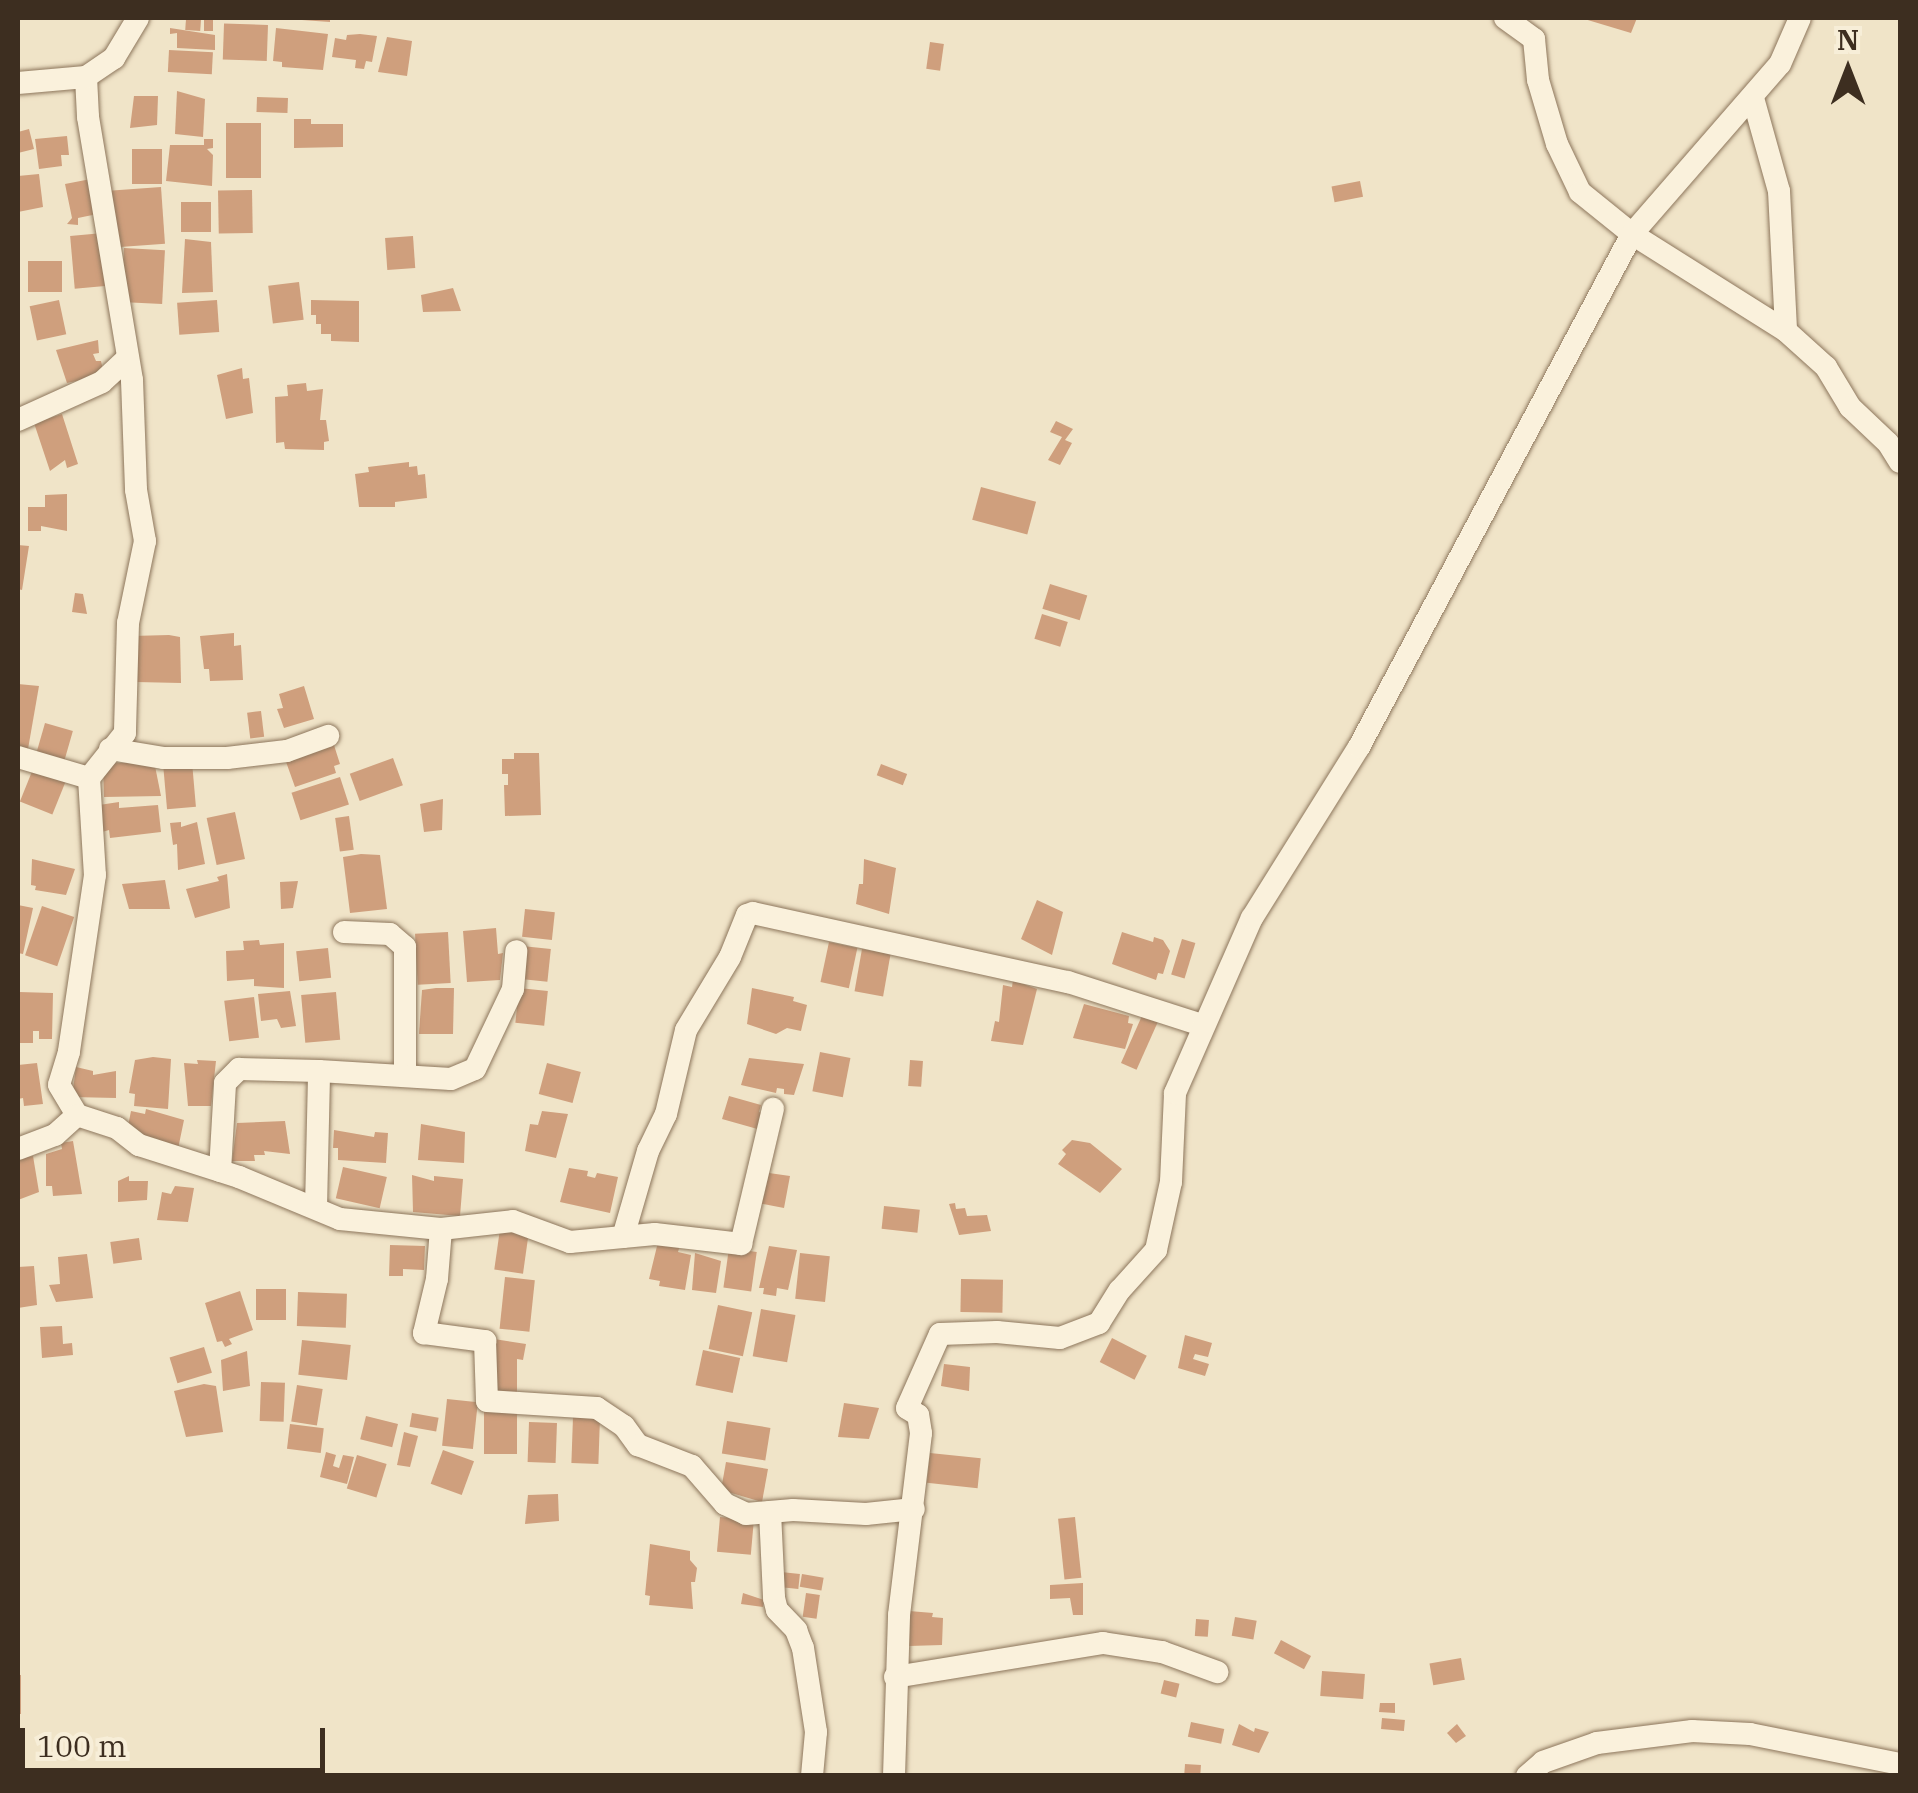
<!DOCTYPE html>
<style>
body{margin:0}
#map{position:relative;width:1918px;height:1793px;overflow:hidden;background:#f0e4c8;font-family:"IBM Plex Serif",serif}
div>[style]{position:absolute}
[style*='--x']{left:calc(var(--x)*1px);top:calc(var(--y)*1px);width:calc(var(--w)*1px);rotate:calc(var(--a)*1deg)}
.building>*{inset:0;background:#cf9f7d;transform-origin:0 0}
.roads{filter:drop-shadow(0 0 2px #8d765c) drop-shadow(0 0 2px #8d765c)}
.minor>*{height:22px;margin:-11px;padding:0 11px;transform-origin:11px;border-radius:11px;background:#faf1dc}
span{translate:-50% -50%;white-space:nowrap;text-align:center;line-height:1.15;-webkit-text-stroke:9px #f7eed8;paint-order:stroke}
.frame{position:absolute;inset:0;border:20px solid #3d2e20;pointer-events:none}
.north{position:absolute;left:1798px;top:20px;width:100px;height:100px;-webkit-text-stroke:8px #f7eed8;paint-order:stroke;rotate:0deg;font-size:28px;font-weight:700;line-height:40px;text-align:center;color:#3d2e20}
.north::after{content:'';display:block;margin:auto;width:35px;height:45px;background:#3d2e20;clip-path:polygon(50% 0,100% 100%,50% 72%,0 100%)}
.scale{position:absolute;left:20px;top:1728px;width:305px;height:45px;box-sizing:border-box;border:5px solid #3d2e20;border-top:0;padding-left:12px;font-size:30px;line-height:35px;white-space:nowrap;color:#3d2e20;-webkit-text-stroke:8px #f7eed8;paint-order:stroke}
</style>
<div id="map">
<div class="building">
<div style="left:204px;top:18px;width:9px;height:13px"></div>
<div style="clip-path:polygon(302px 18px,330px 18px,330px 22px,302px 20px)"></div>
<div style="clip-path:polygon(1581px 18px,1637px 18px,1631px 33px)"></div>
<div style="left:186px;top:19px;width:15px;height:11px;rotate:4deg"></div>
<div style="left:268px;top:25px;width:36px;height:44px;rotate:92deg"></div>
<div style="clip-path:polygon(170px 28px,215px 35px,215px 50px,177px 48px,177px 33px,170px 34px)"></div>
<div style="clip-path:polygon(276px 28px,328px 34px,323px 70px,282px 67px,282px 62px,273px 61px)"></div>
<div style="clip-path:polygon(360px 34px,377px 36px,372px 62px,366px 61px,364px 69px,355px 68px,356px 60px,332px 57px,335px 38px,346px 40px,347px 35px)"></div>
<div style="clip-path:polygon(387px 37px,412px 41px,407px 76px,378px 72px)"></div>
<div style="left:930px;top:42px;width:14px;height:27px;rotate:8deg"></div>
<div style="left:169px;top:50px;width:44px;height:22px;rotate:3deg"></div>
<div style="clip-path:polygon(177px 91px,205px 99px,203px 137px,175px 134px)"></div>
<div style="clip-path:polygon(134px 96px,158px 96px,157px 125px,130px 128px)"></div>
<div style="left:257px;top:97px;width:31px;height:15px;rotate:2deg"></div>
<div style="clip-path:polygon(294px 119px,311px 119px,311px 124px,343px 124px,343px 147px,294px 148px)"></div>
<div style="left:261px;top:123px;width:55px;height:35px;rotate:90deg"></div>
<div style="clip-path:polygon(29px 129px,34px 149px,18px 153px,18px 132px)"></div>
<div style="clip-path:polygon(67px 136px,69px 155px,61px 155px,62px 166px,39px 169px,35px 139px)"></div>
<div style="clip-path:polygon(204px 139px,213px 139px,213px 148px,207px 149px,213px 155px,212px 186px,166px 181px,170px 145px,204px 145px)"></div>
<div style="left:132px;top:149px;width:30px;height:35px"></div>
<div style="clip-path:polygon(39px 174px,43px 207px,18px 212px,18px 176px)"></div>
<div style="clip-path:polygon(96px 178px,102px 213px,78px 218px,78px 225px,67px 224px,72px 218px,65px 184px)"></div>
<div style="left:1360px;top:181px;width:16px;height:29px;rotate:79deg"></div>
<div style="left:161px;top:187px;width:57px;height:52px;rotate:86deg"></div>
<div style="left:252px;top:190px;width:43px;height:34px;rotate:89deg"></div>
<div style="left:211px;top:202px;width:30px;height:30px;rotate:90deg"></div>
<div style="left:103px;top:233px;width:53px;height:33px;rotate:85deg"></div>
<div style="left:413px;top:236px;width:32px;height:28px;rotate:86deg"></div>
<div style="clip-path:polygon(185px 239px,211px 242px,213px 292px,182px 293px)"></div>
<div style="left:124px;top:248px;width:41px;height:54px;rotate:3deg"></div>
<div style="left:28px;top:261px;width:34px;height:31px"></div>
<div style="left:299px;top:282px;width:38px;height:31px;rotate:83deg"></div>
<div style="clip-path:polygon(453px 288px,461px 311px,423px 312px,421px 295px)"></div>
<div style="left:59px;top:300px;width:35px;height:30px;rotate:78deg"></div>
<div style="left:217px;top:300px;width:32px;height:40px;rotate:86deg"></div>
<div style="clip-path:polygon(311px 300px,359px 301px,359px 342px,331px 341px,331px 334px,321px 334px,321px 324px,316px 324px,316px 315px,311px 315px)"></div>
<div style="clip-path:polygon(98px 340px,99px 353px,93px 354px,96px 361px,101px 361px,104px 375px,67px 383px,56px 350px)"></div>
<div style="clip-path:polygon(242px 368px,243px 379px,249px 378px,253px 413px,226px 419px,217px 375px)"></div>
<div style="clip-path:polygon(306px 383px,307px 391px,323px 389px,320px 420px,326px 420px,329px 441px,324px 442px,324px 450px,285px 449px,284px 442px,276px 443px,275px 397px,288px 396px,287px 385px)"></div>
<div style="clip-path:polygon(62px 414px,78px 464px,67px 468px,65px 460px,50px 471px,34px 423px)"></div>
<div style="clip-path:polygon(1056px 421px,1073px 429px,1065px 440px,1072px 443px,1060px 465px,1048px 460px,1062px 437px,1050px 432px)"></div>
<div style="clip-path:polygon(409px 462px,409px 467px,417px 466px,418px 475px,425px 474px,427px 498px,395px 502px,395px 507px,359px 507px,355px 474px,369px 472px,368px 467px)"></div>
<div style="left:981px;top:487px;width:57px;height:34px;rotate:15deg"></div>
<div style="clip-path:polygon(67px 494px,67px 531px,41px 526px,41px 531px,28px 531px,28px 507px,45px 507px,45px 495px)"></div>
<div style="clip-path:polygon(18px 545px,29px 546px,22px 590px,18px 589px)"></div>
<div style="left:1050px;top:584px;width:39px;height:26px;rotate:17deg"></div>
<div style="clip-path:polygon(75px 593px,83px 594px,87px 614px,72px 612px)"></div>
<div style="left:1042px;top:614px;width:27px;height:26px;rotate:17deg"></div>
<div style="clip-path:polygon(234px 633px,234px 646px,241px 645px,243px 680px,210px 681px,209px 669px,204px 669px,200px 636px)"></div>
<div style="clip-path:polygon(169px 635px,180px 637px,181px 683px,136px 682px,132px 636px)"></div>
<div style="clip-path:polygon(18px 684px,39px 686px,28px 749px,18px 745px)"></div>
<div style="clip-path:polygon(304px 686px,314px 719px,284px 728px,277px 709px,283px 708px,279px 694px)"></div>
<div style="left:261px;top:711px;width:26px;height:14px;rotate:83deg"></div>
<div style="left:45px;top:723px;width:29px;height:31px;rotate:16deg"></div>
<div style="clip-path:polygon(333px 742px,340px 764px,334px 766px,336px 773px,295px 787px,285px 759px)"></div>
<div style="clip-path:polygon(514px 753px,539px 753px,541px 815px,505px 816px,504px 785px,508px 785px,508px 774px,502px 774px,502px 759px,514px 759px)"></div>
<div style="left:393px;top:758px;width:29px;height:46px;rotate:70deg"></div>
<div style="clip-path:polygon(154px 761px,161px 796px,104px 797px,103px 764px)"></div>
<div style="left:192px;top:762px;width:45px;height:29px;rotate:85deg"></div>
<div style="left:881px;top:764px;width:28px;height:12px;rotate:21deg"></div>
<div style="left:33px;top:769px;width:35px;height:35px;rotate:22deg"></div>
<div style="left:340px;top:777px;width:29px;height:51px;rotate:72deg"></div>
<div style="clip-path:polygon(443px 799px,442px 830px,424px 832px,420px 804px)"></div>
<div style="clip-path:polygon(119px 802px,119px 808px,158px 805px,161px 832px,110px 838px,109px 830px,102px 832px,99px 805px)"></div>
<div style="left:235px;top:812px;width:48px;height:29px;rotate:78deg"></div>
<div style="left:349px;top:816px;width:34px;height:14px;rotate:82deg"></div>
<div style="clip-path:polygon(181px 822px,181px 827px,197px 822px,205px 864px,178px 870px,177px 844px,173px 845px,170px 823px)"></div>
<div style="clip-path:polygon(361px 854px,380px 855px,387px 909px,350px 913px,343px 857px)"></div>
<div style="clip-path:polygon(32px 859px,75px 869px,66px 895px,35px 890px,36px 886px,31px 885px)"></div>
<div style="clip-path:polygon(864px 859px,896px 868px,889px 914px,856px 904px,859px 884px,863px 884px)"></div>
<div style="clip-path:polygon(227px 874px,230px 908px,195px 918px,186px 889px,219px 881px,217px 877px)"></div>
<div style="clip-path:polygon(165px 880px,170px 909px,129px 909px,122px 884px)"></div>
<div style="clip-path:polygon(298px 881px,293px 908px,281px 909px,280px 882px)"></div>
<div style="clip-path:polygon(1037px 900px,1063px 912px,1052px 955px,1021px 939px)"></div>
<div style="clip-path:polygon(18px 905px,33px 908px,23px 954px,18px 953px)"></div>
<div style="left:42px;top:906px;width:34px;height:52px;rotate:19deg"></div>
<div style="left:525px;top:909px;width:30px;height:28px;rotate:6deg"></div>
<div style="clip-path:polygon(496px 928px,498px 954px,503px 953px,500px 980px,467px 982px,463px 931px)"></div>
<div style="left:448px;top:932px;width:51px;height:33px;rotate:87deg"></div>
<div style="clip-path:polygon(1122px 932px,1153px 942px,1154px 937px,1163px 940px,1170px 951px,1163px 974px,1158px 973px,1156px 980px,1112px 964px)"></div>
<div style="left:1182px;top:939px;width:14px;height:37px;rotate:17deg"></div>
<div style="clip-path:polygon(259px 940px,260px 945px,284px 943px,284px 988px,254px 986px,254px 979px,227px 981px,226px 951px,244px 950px,243px 941px)"></div>
<div style="left:829px;top:942px;width:29px;height:41px;rotate:12deg"></div>
<div style="left:522px;top:946px;width:29px;height:33px;rotate:6deg"></div>
<div style="left:328px;top:948px;width:30px;height:32px;rotate:84deg"></div>
<div style="left:862px;top:949px;width:29px;height:43px;rotate:10deg"></div>
<div style="clip-path:polygon(1013px 980px,1037px 989px,1023px 1045px,991px 1041px,995px 1021px,999px 1022px,1003px 985px,1012px 987px)"></div>
<div style="clip-path:polygon(436px 988px,454px 988px,453px 1034px,419px 1034px,422px 990px)"></div>
<div style="left:519px;top:988px;width:29px;height:35px;rotate:6deg"></div>
<div style="clip-path:polygon(752px 988px,794px 997px,793px 1001px,807px 1005px,801px 1031px,787px 1028px,776px 1034px,747px 1024px)"></div>
<div style="clip-path:polygon(290px 991px,296px 1026px,281px 1028px,277px 1019px,261px 1021px,258px 994px)"></div>
<div style="clip-path:polygon(19px 992px,53px 993px,52px 1039px,39px 1039px,39px 1031px,33px 1031px,33px 1043px,20px 1043px)"></div>
<div style="left:336px;top:992px;width:48px;height:35px;rotate:85deg"></div>
<div style="left:254px;top:997px;width:41px;height:30px;rotate:83deg"></div>
<div style="clip-path:polygon(1084px 1004px,1129px 1016px,1128px 1023px,1133px 1024px,1125px 1049px,1073px 1038px)"></div>
<div style="left:1145px;top:1009px;width:17px;height:59px;rotate:24deg"></div>
<div style="left:820px;top:1052px;width:31px;height:40px;rotate:11deg"></div>
<div style="clip-path:polygon(153px 1057px,171px 1059px,168px 1109px,134px 1106px,135px 1094px,129px 1093px,135px 1060px)"></div>
<div style="clip-path:polygon(749px 1058px,804px 1064px,794px 1095px,784px 1094px,784px 1089px,777px 1088px,776px 1093px,741px 1085px)"></div>
<div style="clip-path:polygon(197px 1060px,216px 1061px,211px 1106px,188px 1106px,184px 1063px,198px 1064px)"></div>
<div style="left:910px;top:1060px;width:13px;height:26px;rotate:4deg"></div>
<div style="clip-path:polygon(37px 1063px,43px 1104px,24px 1106px,23px 1098px,18px 1099px,18px 1065px)"></div>
<div style="left:547px;top:1063px;width:35px;height:32px;rotate:15deg"></div>
<div style="clip-path:polygon(76px 1067px,93px 1071px,93px 1075px,116px 1071px,116px 1098px,72px 1097px)"></div>
<div style="clip-path:polygon(729px 1096px,761px 1105px,759px 1112px,766px 1114px,761px 1130px,722px 1119px)"></div>
<div style="clip-path:polygon(146px 1109px,184px 1120px,178px 1149px,139px 1139px,128px 1126px,131px 1111px,145px 1114px)"></div>
<div style="clip-path:polygon(542px 1111px,568px 1114px,556px 1158px,525px 1151px,530px 1124px,538px 1125px)"></div>
<div style="clip-path:polygon(285px 1121px,290px 1154px,264px 1151px,265px 1155px,254px 1155px,255px 1161px,232px 1161px,237px 1123px)"></div>
<div style="clip-path:polygon(421px 1124px,465px 1132px,464px 1163px,418px 1160px)"></div>
<div style="clip-path:polygon(334px 1130px,374px 1137px,375px 1132px,388px 1133px,386px 1163px,338px 1160px,338px 1148px,333px 1148px)"></div>
<div style="clip-path:polygon(1072px 1140px,1090px 1143px,1122px 1169px,1100px 1193px,1058px 1164px,1066px 1154px,1062px 1150px)"></div>
<div style="clip-path:polygon(73px 1141px,82px 1194px,53px 1196px,52px 1186px,46px 1186px,46px 1154px,62px 1149px,61px 1143px)"></div>
<div style="clip-path:polygon(33px 1156px,39px 1192px,18px 1200px,18px 1159px)"></div>
<div style="left:343px;top:1167px;width:45px;height:32px;rotate:13deg"></div>
<div style="clip-path:polygon(569px 1168px,588px 1171px,587px 1176px,595px 1178px,597px 1173px,618px 1177px,610px 1213px,560px 1202px)"></div>
<div style="clip-path:polygon(769px 1173px,790px 1176px,784px 1208px,753px 1202px)"></div>
<div style="clip-path:polygon(412px 1175px,434px 1181px,434px 1176px,463px 1179px,460px 1216px,413px 1212px)"></div>
<div style="clip-path:polygon(129px 1176px,129px 1181px,148px 1181px,147px 1200px,118px 1202px,118px 1181px)"></div>
<div style="clip-path:polygon(175px 1186px,194px 1188px,188px 1222px,157px 1220px,162px 1192px,171px 1194px)"></div>
<div style="clip-path:polygon(955px 1203px,956px 1209px,965px 1208px,967px 1216px,987px 1215px,991px 1231px,959px 1235px,949px 1204px)"></div>
<div style="left:884px;top:1206px;width:36px;height:23px;rotate:6deg"></div>
<div style="left:500px;top:1229px;width:29px;height:41px;rotate:8deg"></div>
<div style="left:139px;top:1238px;width:22px;height:29px;rotate:82deg"></div>
<div style="clip-path:polygon(659px 1238px,681px 1242px,678px 1252px,691px 1255px,685px 1290px,659px 1286px,660px 1281px,649px 1279px)"></div>
<div style="clip-path:polygon(390px 1245px,425px 1246px,424px 1270px,403px 1269px,403px 1276px,389px 1276px)"></div>
<div style="clip-path:polygon(769px 1246px,797px 1250px,788px 1290px,777px 1288px,776px 1296px,763px 1294px,764px 1288px,759px 1288px)"></div>
<div style="left:729px;top:1248px;width:28px;height:40px;rotate:8deg"></div>
<div style="clip-path:polygon(695px 1253px,721px 1261px,716px 1293px,692px 1290px)"></div>
<div style="left:800px;top:1253px;width:30px;height:46px;rotate:6deg"></div>
<div style="clip-path:polygon(87px 1254px,93px 1298px,56px 1302px,49px 1285px,60px 1284px,58px 1257px)"></div>
<div style="clip-path:polygon(34px 1266px,37px 1305px,18px 1308px,18px 1267px)"></div>
<div style="left:505px;top:1277px;width:30px;height:52px;rotate:6deg"></div>
<div style="left:961px;top:1279px;width:42px;height:33px;rotate:1deg"></div>
<div style="left:286px;top:1289px;width:31px;height:30px;rotate:90deg"></div>
<div style="clip-path:polygon(240px 1291px,253px 1330px,229px 1339px,232px 1344px,225px 1347px,222px 1341px,217px 1342px,205px 1303px)"></div>
<div style="left:298px;top:1292px;width:49px;height:34px;rotate:2deg"></div>
<div style="left:718px;top:1305px;width:35px;height:45px;rotate:12deg"></div>
<div style="left:761px;top:1309px;width:35px;height:48px;rotate:10deg"></div>
<div style="clip-path:polygon(62px 1326px,63px 1344px,72px 1343px,73px 1355px,42px 1358px,40px 1327px)"></div>
<div style="clip-path:polygon(1185px 1335px,1212px 1343px,1208px 1357px,1195px 1354px,1193px 1359px,1209px 1364px,1205px 1376px,1178px 1368px)"></div>
<div style="left:1112px;top:1338px;width:39px;height:27px;rotate:27deg"></div>
<div style="clip-path:polygon(494px 1339px,526px 1344px,523px 1360px,517px 1359px,517px 1396px,490px 1392px)"></div>
<div style="left:302px;top:1340px;width:49px;height:35px;rotate:6deg"></div>
<div style="left:204px;top:1347px;width:27px;height:36px;rotate:73deg"></div>
<div style="left:703px;top:1350px;width:38px;height:36px;rotate:12deg"></div>
<div style="clip-path:polygon(247px 1351px,250px 1386px,223px 1391px,221px 1360px)"></div>
<div style="clip-path:polygon(944px 1364px,970px 1367px,969px 1391px,941px 1386px)"></div>
<div style="left:261px;top:1382px;width:24px;height:39px;rotate:2deg"></div>
<div style="clip-path:polygon(204px 1384px,216px 1386px,223px 1432px,186px 1437px,174px 1391px)"></div>
<div style="left:297px;top:1385px;width:26px;height:37px;rotate:9deg"></div>
<div style="left:447px;top:1399px;width:31px;height:47px;rotate:6deg"></div>
<div style="clip-path:polygon(844px 1403px,879px 1408px,869px 1439px,838px 1437px)"></div>
<div style="left:484px;top:1404px;width:33px;height:50px"></div>
<div style="left:412px;top:1413px;width:27px;height:14px;rotate:10deg"></div>
<div style="left:366px;top:1416px;width:33px;height:24px;rotate:14deg"></div>
<div style="left:573px;top:1417px;width:27px;height:46px;rotate:2deg"></div>
<div style="left:727px;top:1421px;width:44px;height:33px;rotate:9deg"></div>
<div style="left:529px;top:1422px;width:28px;height:40px;rotate:2deg"></div>
<div style="left:290px;top:1424px;width:34px;height:25px;rotate:7deg"></div>
<div style="clip-path:polygon(404px 1432px,418px 1436px,410px 1467px,397px 1465px)"></div>
<div style="left:443px;top:1450px;width:33px;height:36px;rotate:20deg"></div>
<div style="clip-path:polygon(326px 1452px,336px 1455px,333px 1466px,339px 1468px,343px 1455px,354px 1457px,347px 1484px,320px 1477px)"></div>
<div style="left:930px;top:1453px;width:51px;height:30px;rotate:6deg"></div>
<div style="left:357px;top:1455px;width:31px;height:35px;rotate:17deg"></div>
<div style="clip-path:polygon(726px 1462px,768px 1469px,762px 1502px,721px 1490px)"></div>
<div style="clip-path:polygon(558px 1494px,559px 1521px,525px 1524px,528px 1495px)"></div>
<div style="left:720px;top:1517px;width:34px;height:35px;rotate:5deg"></div>
<div style="left:1075px;top:1517px;width:61px;height:17px;rotate:84deg"></div>
<div style="clip-path:polygon(650px 1544px,690px 1551px,690px 1560px,697px 1568px,695px 1582px,691px 1582px,693px 1609px,649px 1605px,650px 1596px,645px 1595px)"></div>
<div style="left:781px;top:1572px;width:19px;height:15px;rotate:6deg"></div>
<div style="left:802px;top:1574px;width:22px;height:13px;rotate:10deg"></div>
<div style="clip-path:polygon(1083px 1583px,1083px 1615px,1073px 1615px,1070px 1598px,1050px 1599px,1050px 1585px)"></div>
<div style="clip-path:polygon(743px 1593px,764px 1600px,763px 1607px,741px 1604px)"></div>
<div style="left:806px;top:1593px;width:14px;height:24px;rotate:8deg"></div>
<div style="clip-path:polygon(909px 1611px,933px 1613px,932px 1617px,943px 1618px,942px 1645px,909px 1646px)"></div>
<div style="left:1235px;top:1617px;width:22px;height:19px;rotate:10deg"></div>
<div style="left:1196px;top:1619px;width:13px;height:17px;rotate:4deg"></div>
<div style="left:1281px;top:1640px;width:34px;height:15px;rotate:28deg"></div>
<div style="left:1461px;top:1658px;width:22px;height:32px;rotate:80deg"></div>
<div style="left:1322px;top:1671px;width:43px;height:25px;rotate:4deg"></div>
<div style="left:18px;top:1675px;width:3px;height:39px"></div>
<div style="left:1164px;top:1680px;width:16px;height:14px;rotate:14deg"></div>
<div style="clip-path:polygon(1380px 1703px,1395px 1703px,1395px 1713px,1379px 1712px)"></div>
<div style="left:1382px;top:1718px;width:23px;height:11px;rotate:5deg"></div>
<div style="left:1191px;top:1722px;width:34px;height:15px;rotate:12deg"></div>
<div style="clip-path:polygon(1239px 1724px,1254px 1732px,1255px 1728px,1269px 1732px,1259px 1753px,1232px 1745px)"></div>
<div style="clip-path:polygon(1457px 1724px,1466px 1736px,1456px 1743px,1447px 1733px)"></div>
<div style="left:1185px;top:1764px;width:16px;height:12px;rotate:4deg"></div>
</div>
<div class="roads">
<div class="minor">
<div style="--x:1505;--y:18;--w:36;--a:36"></div>
<div style="--x:1534;--y:39;--w:41;--a:84.4"></div>
<div style="--x:1538;--y:80;--w:67;--a:73.5"></div>
<div style="--x:1557;--y:144;--w:53;--a:64.4"></div>
<div style="--x:1580;--y:192;--w:67;--a:38.9"></div>
<div style="--x:1632;--y:234;--w:182;--a:32.2"></div>
<div style="--x:1786;--y:331;--w:54;--a:42"></div>
<div style="--x:1826;--y:367;--w:47;--a:59"></div>
<div style="--x:1850;--y:407;--w:52;--a:43.5"></div>
<div style="--x:1888;--y:443;--w:22;--a:58"></div>
<div style="--x:86;--y:77;--w:40;--a:87.1"></div>
<div style="--x:88;--y:117;--w:267;--a:80.5"></div>
<div style="--x:132;--y:380;--w:110;--a:87.9"></div>
<div style="--x:136;--y:490;--w:52;--a:80"></div>
<div style="--x:145;--y:541;--w:84;--a:101.7"></div>
<div style="--x:128;--y:623;--w:110;--a:91.6"></div>
<div style="--x:125;--y:733;--w:58;--a:128.7"></div>
<div style="--x:18;--y:83;--w:68;--a:-5"></div>
<div style="--x:86;--y:77;--w:34;--a:-34"></div>
<div style="--x:114;--y:58;--w:47;--a:-59"></div>
<div style="--x:1753;--y:98;--w:97;--a:74.4"></div>
<div style="--x:1779;--y:191;--w:140;--a:87.1"></div>
<div style="--x:18;--y:420;--w:92;--a:-24.3"></div>
<div style="--x:102;--y:382;--w:35;--a:-43"></div>
<div style="--x:110;--y:749;--w:55;--a:9.5"></div>
<div style="--x:164;--y:758;--w:63;--a:0"></div>
<div style="--x:227;--y:758;--w:60;--a:-6.7"></div>
<div style="--x:287;--y:751;--w:44;--a:-20.1"></div>
<div style="--x:18;--y:757;--w:74;--a:16.5"></div>
<div style="--x:89;--y:778;--w:97;--a:86.5"></div>
<div style="--x:95;--y:875;--w:179;--a:98.4"></div>
<div style="--x:69;--y:1052;--w:34;--a:107"></div>
<div style="--x:59;--y:1085;--w:35;--a:59"></div>
<div style="--x:344;--y:932;--w:46;--a:2.5"></div>
<div style="--x:390;--y:934;--w:20;--a:41"></div>
<div style="--x:405;--y:947;--w:129;--a:90"></div>
<div style="--x:18;--y:1149;--w:40;--a:-21"></div>
<div style="--x:55;--y:1135;--w:30;--a:-42"></div>
<div style="--x:77;--y:1115;--w:42;--a:18"></div>
<div style="--x:117;--y:1128;--w:28;--a:38"></div>
<div style="--x:139;--y:1145;--w:105;--a:17.7"></div>
<div style="--x:239;--y:1177;--w:109;--a:22.6"></div>
<div style="--x:340;--y:1219;--w:101;--a:5.7"></div>
<div style="--x:441;--y:1229;--w:72;--a:-6.3"></div>
<div style="--x:513;--y:1221;--w:61;--a:20.2"></div>
<div style="--x:570;--y:1242;--w:85;--a:-5.4"></div>
<div style="--x:655;--y:1234;--w:87;--a:6.6"></div>
<div style="--x:741;--y:1244;--w:139;--a:-76.7"></div>
<div style="--x:220;--y:1171;--w:88;--a:-86.7"></div>
<div style="--x:225;--y:1083;--w:20;--a:-45"></div>
<div style="--x:239;--y:1069;--w:80;--a:1.4"></div>
<div style="--x:316;--y:1208;--w:137;--a:-88.7"></div>
<div style="--x:319;--y:1071;--w:132;--a:3.5"></div>
<div style="--x:451;--y:1079;--w:26;--a:-23"></div>
<div style="--x:475;--y:1069;--w:89;--a:-64.6"></div>
<div style="--x:513;--y:989;--w:38;--a:-85"></div>
<div style="--x:441;--y:1229;--w:50;--a:94.6"></div>
<div style="--x:437;--y:1279;--w:56;--a:103.5"></div>
<div style="--x:424;--y:1333;--w:62;--a:7.5"></div>
<div style="--x:485;--y:1341;--w:60;--a:88.1"></div>
<div style="--x:487;--y:1401;--w:110;--a:3.6"></div>
<div style="--x:597;--y:1408;--w:32;--a:34"></div>
<div style="--x:624;--y:1426;--w:24;--a:54"></div>
<div style="--x:638;--y:1445;--w:58;--a:21.3"></div>
<div style="--x:692;--y:1466;--w:50;--a:49"></div>
<div style="--x:725;--y:1504;--w:23;--a:25"></div>
<div style="--x:746;--y:1514;--w:47;--a:-4.9"></div>
<div style="--x:793;--y:1510;--w:73;--a:3.1"></div>
<div style="--x:866;--y:1514;--w:48;--a:-5.9"></div>
<div style="--x:623;--y:1237;--w:90;--a:-73.8"></div>
<div style="--x:648;--y:1151;--w:41;--a:-64.1"></div>
<div style="--x:666;--y:1114;--w:86;--a:-76.6"></div>
<div style="--x:686;--y:1030;--w:85;--a:-58.9"></div>
<div style="--x:730;--y:957;--w:45;--a:-68"></div>
<div style="--x:747;--y:915;--w:6;--a:-18"></div>
<div style="--x:753;--y:913;--w:322;--a:12.4"></div>
<div style="--x:1068;--y:982;--w:141;--a:17.8"></div>
<div style="--x:770;--y:1512;--w:86;--a:87.3"></div>
<div style="--x:774;--y:1598;--w:12;--a:76"></div>
<div style="--x:777;--y:1610;--w:28;--a:46"></div>
<div style="--x:796;--y:1630;--w:19;--a:69"></div>
<div style="--x:803;--y:1648;--w:85;--a:81.2"></div>
<div style="--x:816;--y:1732;--w:44;--a:95.2"></div>
<div style="--x:895;--y:1677;--w:211;--a:-9.3"></div>
<div style="--x:1103;--y:1643;--w:60;--a:8.7"></div>
<div style="--x:1162;--y:1652;--w:59;--a:20"></div>
<div style="--x:894;--y:1776;--w:161;--a:-88.2"></div>
<div style="--x:899;--y:1615;--w:183;--a:-83.1"></div>
<div style="--x:921;--y:1433;--w:18;--a:-99"></div>
<div style="--x:918;--y:1415;--w:13;--a:-148"></div>
<div style="--x:907;--y:1408;--w:81;--a:-66"></div>
<div style="--x:940;--y:1334;--w:57;--a:-2"></div>
<div style="--x:997;--y:1332;--w:63;--a:5.4"></div>
<div style="--x:1060;--y:1338;--w:42;--a:-21"></div>
<div style="--x:1099;--y:1323;--w:39;--a:-58"></div>
<div style="--x:1120;--y:1290;--w:54;--a:-48"></div>
<div style="--x:1156;--y:1250;--w:70;--a:-77.6"></div>
<div style="--x:1171;--y:1182;--w:89;--a:-87.4"></div>
<div style="--x:1175;--y:1093;--w:191;--a:-66.3"></div>
<div style="--x:1252;--y:918;--w:202;--a:-58"></div>
<div style="--x:1359;--y:747;--w:581;--a:-61.98"></div>
<div style="--x:1632;--y:234;--w:225;--a:-49"></div>
<div style="--x:1780;--y:64;--w:50;--a:-66.5"></div>
<div style="--x:1527;--y:1776;--w:21;--a:-41"></div>
<div style="--x:1543;--y:1762;--w:57;--a:-19.4"></div>
<div style="--x:1597;--y:1743;--w:96;--a:-7.2"></div>
<div style="--x:1692;--y:1731;--w:58;--a:3"></div>
<div style="--x:1750;--y:1734;--w:153;--a:11.3"></div>
</div>
</div>
<div class="frame"></div>
<div class="north">N</div>
<div class="scale">100 m</div>
</div>
